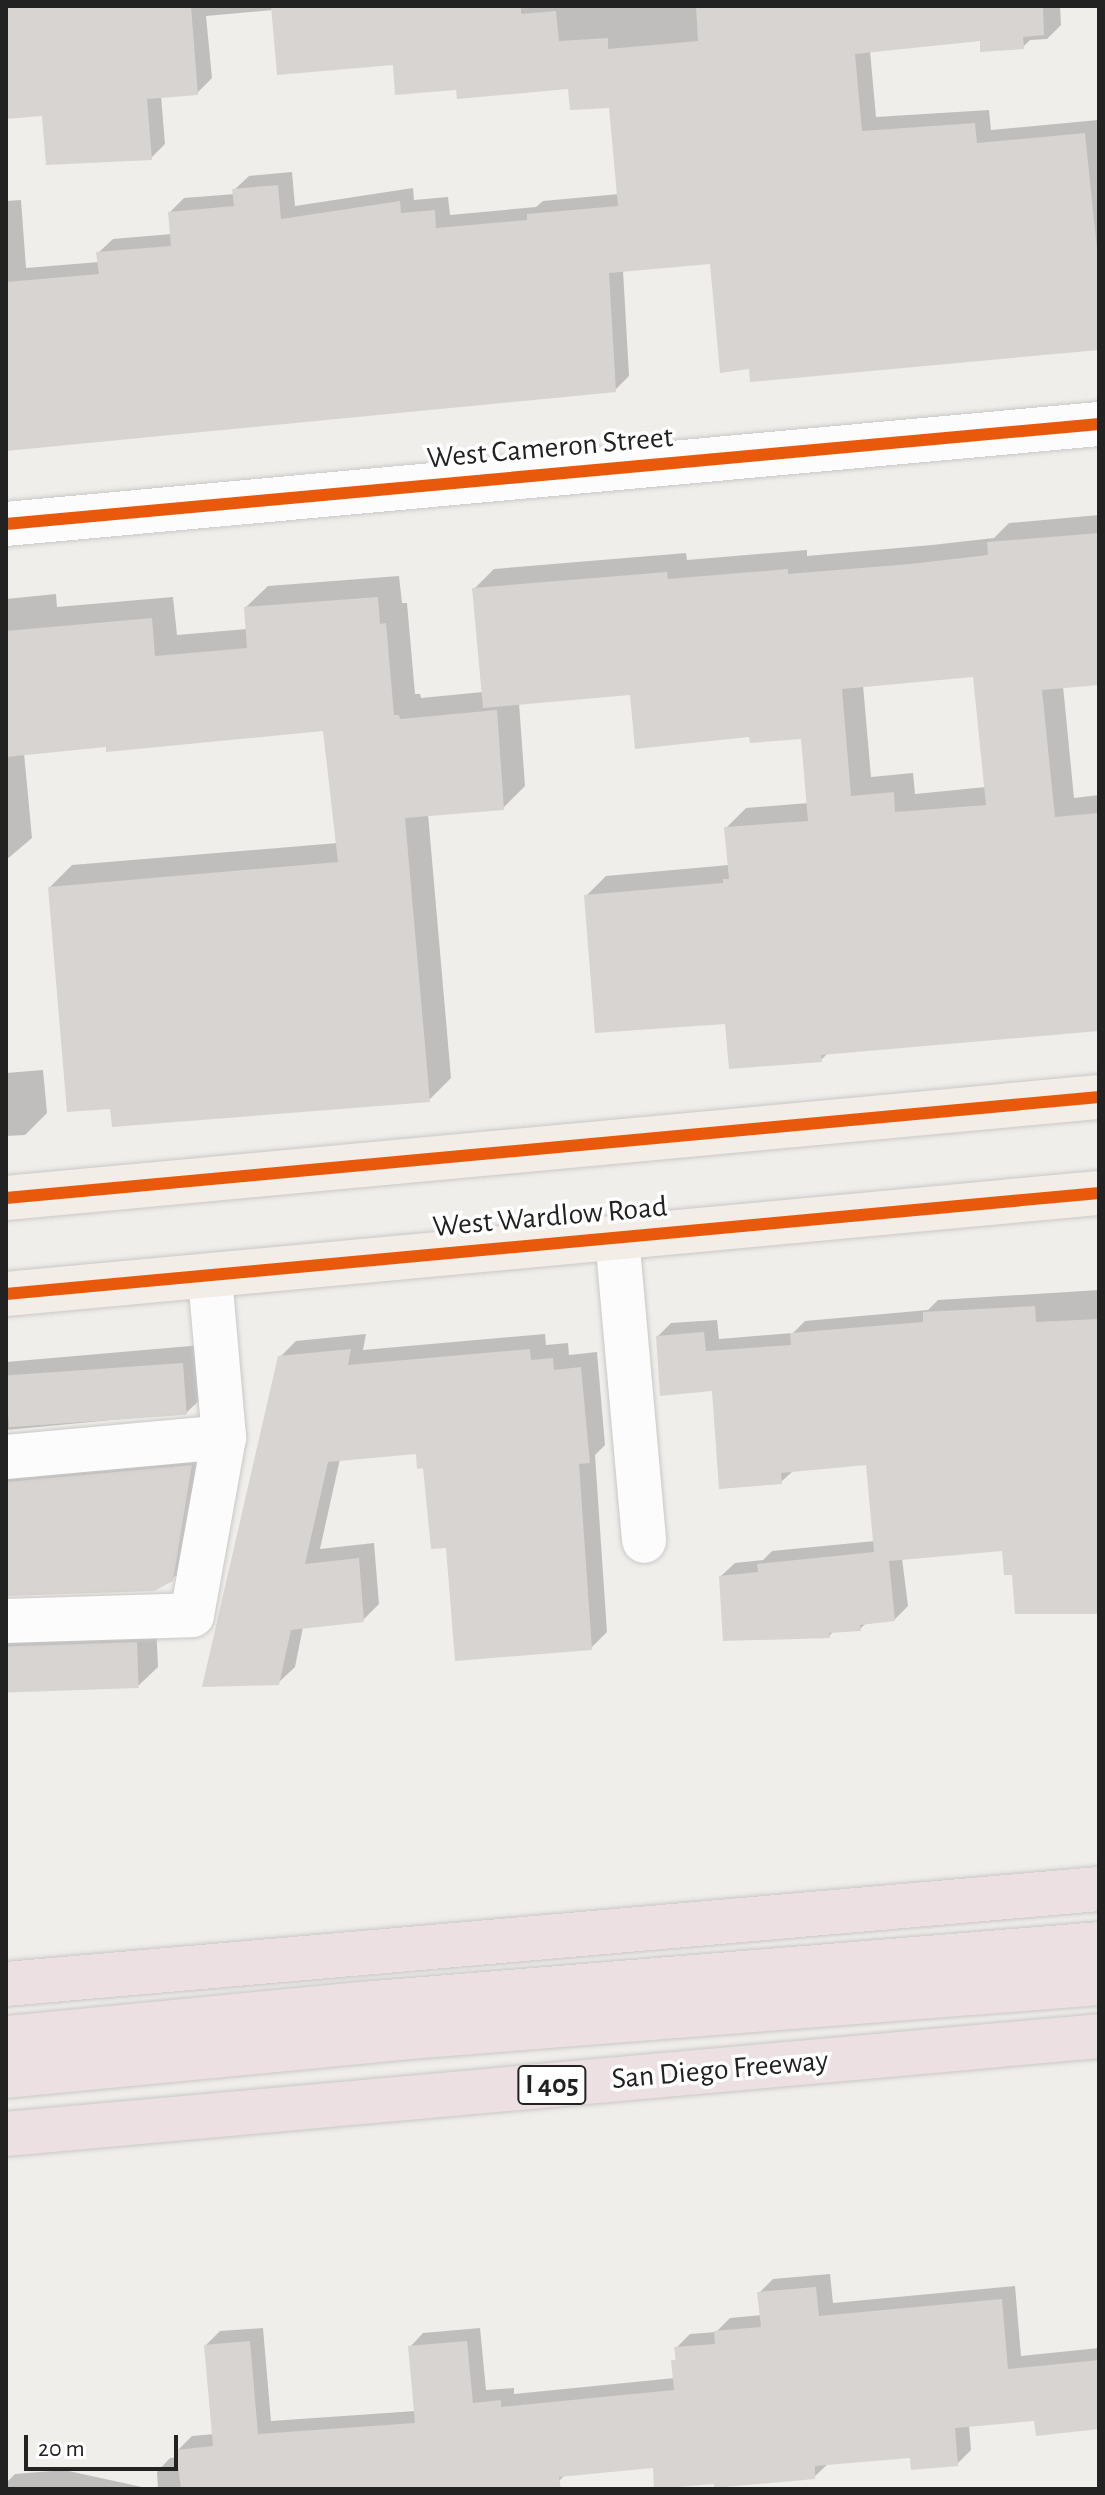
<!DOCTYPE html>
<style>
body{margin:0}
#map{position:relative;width:1105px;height:2495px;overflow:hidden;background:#f0eeeb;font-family:"Alegreya Sans",sans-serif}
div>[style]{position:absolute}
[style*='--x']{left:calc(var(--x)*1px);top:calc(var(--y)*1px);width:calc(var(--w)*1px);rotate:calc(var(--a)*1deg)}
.shadow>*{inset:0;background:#0003}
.building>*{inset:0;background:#d7d4d2;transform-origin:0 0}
.roads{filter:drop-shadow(0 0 2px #c9c8c7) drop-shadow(0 0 2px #c9c8c7)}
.minor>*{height:44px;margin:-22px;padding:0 22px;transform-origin:22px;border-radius:22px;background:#fdfcfc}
.major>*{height:44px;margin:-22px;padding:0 22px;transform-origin:22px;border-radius:22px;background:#f3ede7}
.highway>*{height:44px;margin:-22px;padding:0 22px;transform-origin:22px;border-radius:22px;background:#ece0e2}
.cycleway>*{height:12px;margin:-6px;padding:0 6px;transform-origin:6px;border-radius:6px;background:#e8590c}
span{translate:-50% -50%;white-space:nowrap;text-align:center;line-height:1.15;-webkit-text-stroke:7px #fff;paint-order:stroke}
.shield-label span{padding:2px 6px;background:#fff;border:2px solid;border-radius:6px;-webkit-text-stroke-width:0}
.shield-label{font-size:28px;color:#222;font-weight:700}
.street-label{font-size:30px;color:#222}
.frame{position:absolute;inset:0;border:8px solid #222;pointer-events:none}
.scale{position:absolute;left:24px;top:2435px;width:154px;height:36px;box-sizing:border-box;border:4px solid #222;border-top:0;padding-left:10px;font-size:24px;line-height:28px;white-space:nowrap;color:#222;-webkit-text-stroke:6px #fff;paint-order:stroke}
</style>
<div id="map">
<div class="shadow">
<div style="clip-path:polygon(6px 6px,1060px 6px,1061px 25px,1047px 39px,1030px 40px,1023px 47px,982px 39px,870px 51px,876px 117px,989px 110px,991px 130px,1098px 120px,1099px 348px,750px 367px,712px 262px,623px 270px,629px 376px,615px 390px,6px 449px,6px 201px,21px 200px,26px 268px,99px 262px,98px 253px,113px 239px,172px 234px,170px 212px,184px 198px,235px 194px,234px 190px,249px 176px,292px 172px,295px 206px,413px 188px,414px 200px,448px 197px,450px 215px,536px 207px,543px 201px,619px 194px,611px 106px,570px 87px,458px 88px,273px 10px,206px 16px,212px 78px,197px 93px,161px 96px,165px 144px,151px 158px,43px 114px,6px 117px)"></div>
<div style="clip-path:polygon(evenodd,1099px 515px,1099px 683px,1063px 686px,1074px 798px,1099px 795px,1099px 967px,829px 1052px,821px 1060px,727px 1022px,586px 896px,606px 876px,729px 865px,726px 828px,746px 808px,809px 803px,803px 737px,751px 735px,632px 693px,519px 703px,525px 786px,503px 808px,428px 814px,451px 1078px,429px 1100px,112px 1106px,50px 887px,72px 865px,338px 843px,325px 729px,24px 753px,32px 838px,6px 860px,6px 599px,56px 594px,57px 607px,173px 597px,177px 635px,247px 629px,246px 607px,268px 586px,399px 576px,402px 603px,407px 603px,415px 694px,420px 694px,421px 698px,483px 692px,474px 589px,494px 569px,686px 553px,687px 560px,807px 550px,807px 556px,932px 545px,994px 538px,1009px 523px,1099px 515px,975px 675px,986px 787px,915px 794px,913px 773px,871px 777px,863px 685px,975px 675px)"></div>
<div style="clip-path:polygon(43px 1070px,47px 1113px,25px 1135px,6px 1136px,6px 1073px)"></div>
<div style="clip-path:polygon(1099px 1290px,1099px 1612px,1061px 1614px,1061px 1609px,1014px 1572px,1003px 1549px,902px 1558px,908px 1606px,894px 1620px,867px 1622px,860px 1629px,834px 1631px,829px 1636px,721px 1576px,735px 1563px,763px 1560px,772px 1551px,875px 1541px,868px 1463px,794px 1470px,781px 1482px,713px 1389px,658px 1336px,671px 1323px,717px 1320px,719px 1339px,793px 1333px,805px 1321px,928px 1310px,938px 1300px)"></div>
<div style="clip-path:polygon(366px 1334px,363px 1350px,545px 1334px,546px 1345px,568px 1343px,569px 1355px,597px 1352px,605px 1445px,595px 1455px,607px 1632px,591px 1648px,448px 1546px,425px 1466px,418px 1452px,340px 1459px,320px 1549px,374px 1543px,379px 1604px,363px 1620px,303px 1627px,295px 1667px,278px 1683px,280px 1357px,296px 1341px)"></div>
<div style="clip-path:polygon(202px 1345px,206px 1394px,186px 1413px,6px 1430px,6px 1362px)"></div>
<div style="clip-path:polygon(210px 1446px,192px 1560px,171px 1580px,6px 1594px,6px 1453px)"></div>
<div style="clip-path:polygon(6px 1616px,156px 1623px,158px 1667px,138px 1686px,6px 1691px)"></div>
<div style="clip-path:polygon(830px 2274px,833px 2303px,1015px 2286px,1021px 2356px,1099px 2348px,1099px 2427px,1036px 2419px,969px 2425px,971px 2450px,957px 2464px,912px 2455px,829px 2463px,814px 2477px,655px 2465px,566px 2474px,559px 2481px,469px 2489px,158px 2489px,157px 2472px,170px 2458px,179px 2457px,178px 2450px,192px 2436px,214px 2434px,206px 2345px,220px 2331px,263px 2328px,271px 2421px,416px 2411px,410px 2347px,423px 2333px,480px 2328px,486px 2390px,514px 2388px,514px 2394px,675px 2378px,676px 2348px,690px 2334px,716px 2332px,730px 2318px,762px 2315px,759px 2293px,773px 2279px)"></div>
<div style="clip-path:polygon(64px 2470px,151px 2489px,6px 2489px,6px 2483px,15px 2474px)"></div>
</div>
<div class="building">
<div style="clip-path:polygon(6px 6px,191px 6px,198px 95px,147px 99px,152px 160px,46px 165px,42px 116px,6px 119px)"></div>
<div style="clip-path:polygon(271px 6px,521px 6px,521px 14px,556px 11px,559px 41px,608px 38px,608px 49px,698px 41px,696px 6px,1043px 6px,1044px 35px,1023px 37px,1024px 49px,980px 52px,980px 41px,855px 54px,862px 131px,975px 123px,977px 143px,1085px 133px,1099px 268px,1099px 350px,750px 382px,749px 369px,720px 373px,710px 264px,609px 273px,616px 392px,6px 451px,6px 282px,99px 274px,96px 252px,171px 246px,168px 212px,234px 206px,232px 189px,278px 185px,281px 219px,400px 201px,401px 213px,435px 210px,436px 228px,527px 220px,527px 214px,618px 206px,609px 108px,570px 110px,568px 89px,457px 99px,456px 90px,395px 95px,393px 65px,277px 75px)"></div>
<div style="clip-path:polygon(evenodd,1099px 533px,1099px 685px,1042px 690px,1055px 817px,1099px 813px,1099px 1031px,821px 1055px,822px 1062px,729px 1069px,725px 1024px,595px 1033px,584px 895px,723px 883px,723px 879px,729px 879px,724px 827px,808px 821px,801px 739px,750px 743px,749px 737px,635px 749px,630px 695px,483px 708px,472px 588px,667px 572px,668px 579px,788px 569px,788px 574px,910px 564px,988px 555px,987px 542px,1099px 533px,973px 677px,986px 805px,895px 812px,894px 792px,851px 796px,842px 689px,973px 677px)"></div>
<div style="clip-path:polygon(378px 597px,380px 624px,386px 623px,394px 715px,399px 715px,400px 719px,497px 710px,504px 810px,405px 818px,430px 1102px,112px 1127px,110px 1109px,67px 1112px,48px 887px,338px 862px,323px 731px,106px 752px,106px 747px,6px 757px,6px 631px,152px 618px,155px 656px,247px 648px,244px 607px)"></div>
<div style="clip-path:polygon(1035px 1306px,1036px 1322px,1099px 1319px,1099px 1614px,1015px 1614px,1012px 1575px,1004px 1575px,1002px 1551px,889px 1561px,895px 1621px,860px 1625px,861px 1631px,829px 1633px,830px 1638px,723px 1641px,719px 1576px,758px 1572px,757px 1564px,874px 1552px,866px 1465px,781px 1473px,782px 1484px,719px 1489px,712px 1391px,660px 1396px,656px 1336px,704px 1332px,706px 1351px,791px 1345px,790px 1333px,923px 1322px,923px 1312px)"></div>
<div style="clip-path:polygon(351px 1349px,348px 1365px,530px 1349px,531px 1360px,553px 1358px,554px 1370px,581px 1367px,590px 1463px,579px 1464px,592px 1650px,455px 1661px,446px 1548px,431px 1549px,423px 1468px,417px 1469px,416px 1454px,328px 1462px,305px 1564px,359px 1558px,364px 1622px,291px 1630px,279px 1685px,202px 1687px,278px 1356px)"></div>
<div style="left:183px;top:1363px;width:52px;height:178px;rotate:86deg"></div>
<div style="clip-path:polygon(192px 1465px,173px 1581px,154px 1591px,6px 1596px,6px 1482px)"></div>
<div style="left:137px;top:1642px;width:46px;height:131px;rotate:88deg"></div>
<div style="clip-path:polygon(816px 2287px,819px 2316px,1002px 2299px,1008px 2369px,1099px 2360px,1099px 2429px,1036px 2436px,1034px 2421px,955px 2428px,958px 2466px,911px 2470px,910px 2458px,815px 2466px,815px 2479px,714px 2488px,714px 2484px,654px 2489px,653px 2468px,559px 2477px,561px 2489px,181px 2489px,176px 2450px,213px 2446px,204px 2345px,250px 2341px,258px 2434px,415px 2423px,408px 2346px,467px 2341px,473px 2403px,501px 2400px,501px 2407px,674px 2390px,671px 2360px,676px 2360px,674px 2347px,715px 2344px,714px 2331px,761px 2327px,757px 2292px)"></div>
</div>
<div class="roads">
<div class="minor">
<div style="--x:6;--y:524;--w:1098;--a:-5.23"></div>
<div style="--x:617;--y:1237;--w:305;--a:84.9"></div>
<div style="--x:6;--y:1457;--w:219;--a:-5.2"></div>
<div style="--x:6;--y:1621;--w:186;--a:-1.8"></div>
<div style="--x:192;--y:1615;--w:181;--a:-79.8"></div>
<div style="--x:224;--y:1437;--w:162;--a:-95"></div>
</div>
<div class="major">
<div style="--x:6;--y:1198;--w:1098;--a:-5.28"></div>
<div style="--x:6;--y:1294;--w:1098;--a:-5.28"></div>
</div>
<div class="highway">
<div style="--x:6;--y:1984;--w:1097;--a:-4.97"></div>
<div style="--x:6;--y:2038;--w:358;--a:-5.5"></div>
<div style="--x:362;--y:2004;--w:739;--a:-4.65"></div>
<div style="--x:6;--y:2076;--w:405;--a:-5.5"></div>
<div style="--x:409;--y:2037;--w:692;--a:-4.47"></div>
<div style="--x:6;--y:2134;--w:1097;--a:-5.12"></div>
</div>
</div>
<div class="cycleway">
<div style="--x:6;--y:524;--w:1098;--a:-5.23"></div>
<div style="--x:6;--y:1198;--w:1098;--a:-5.28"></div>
<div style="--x:6;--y:1294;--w:1098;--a:-5.28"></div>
</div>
<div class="shield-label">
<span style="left:552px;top:2085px">I 405</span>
</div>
<div class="street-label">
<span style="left:550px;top:448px;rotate:-5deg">West Cameron Street</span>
<span style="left:550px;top:1217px;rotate:-5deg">West Wardlow Road</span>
<span style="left:720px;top:2070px;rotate:-5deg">San Diego Freeway</span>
</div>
<div class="frame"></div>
<div class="scale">20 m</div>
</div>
